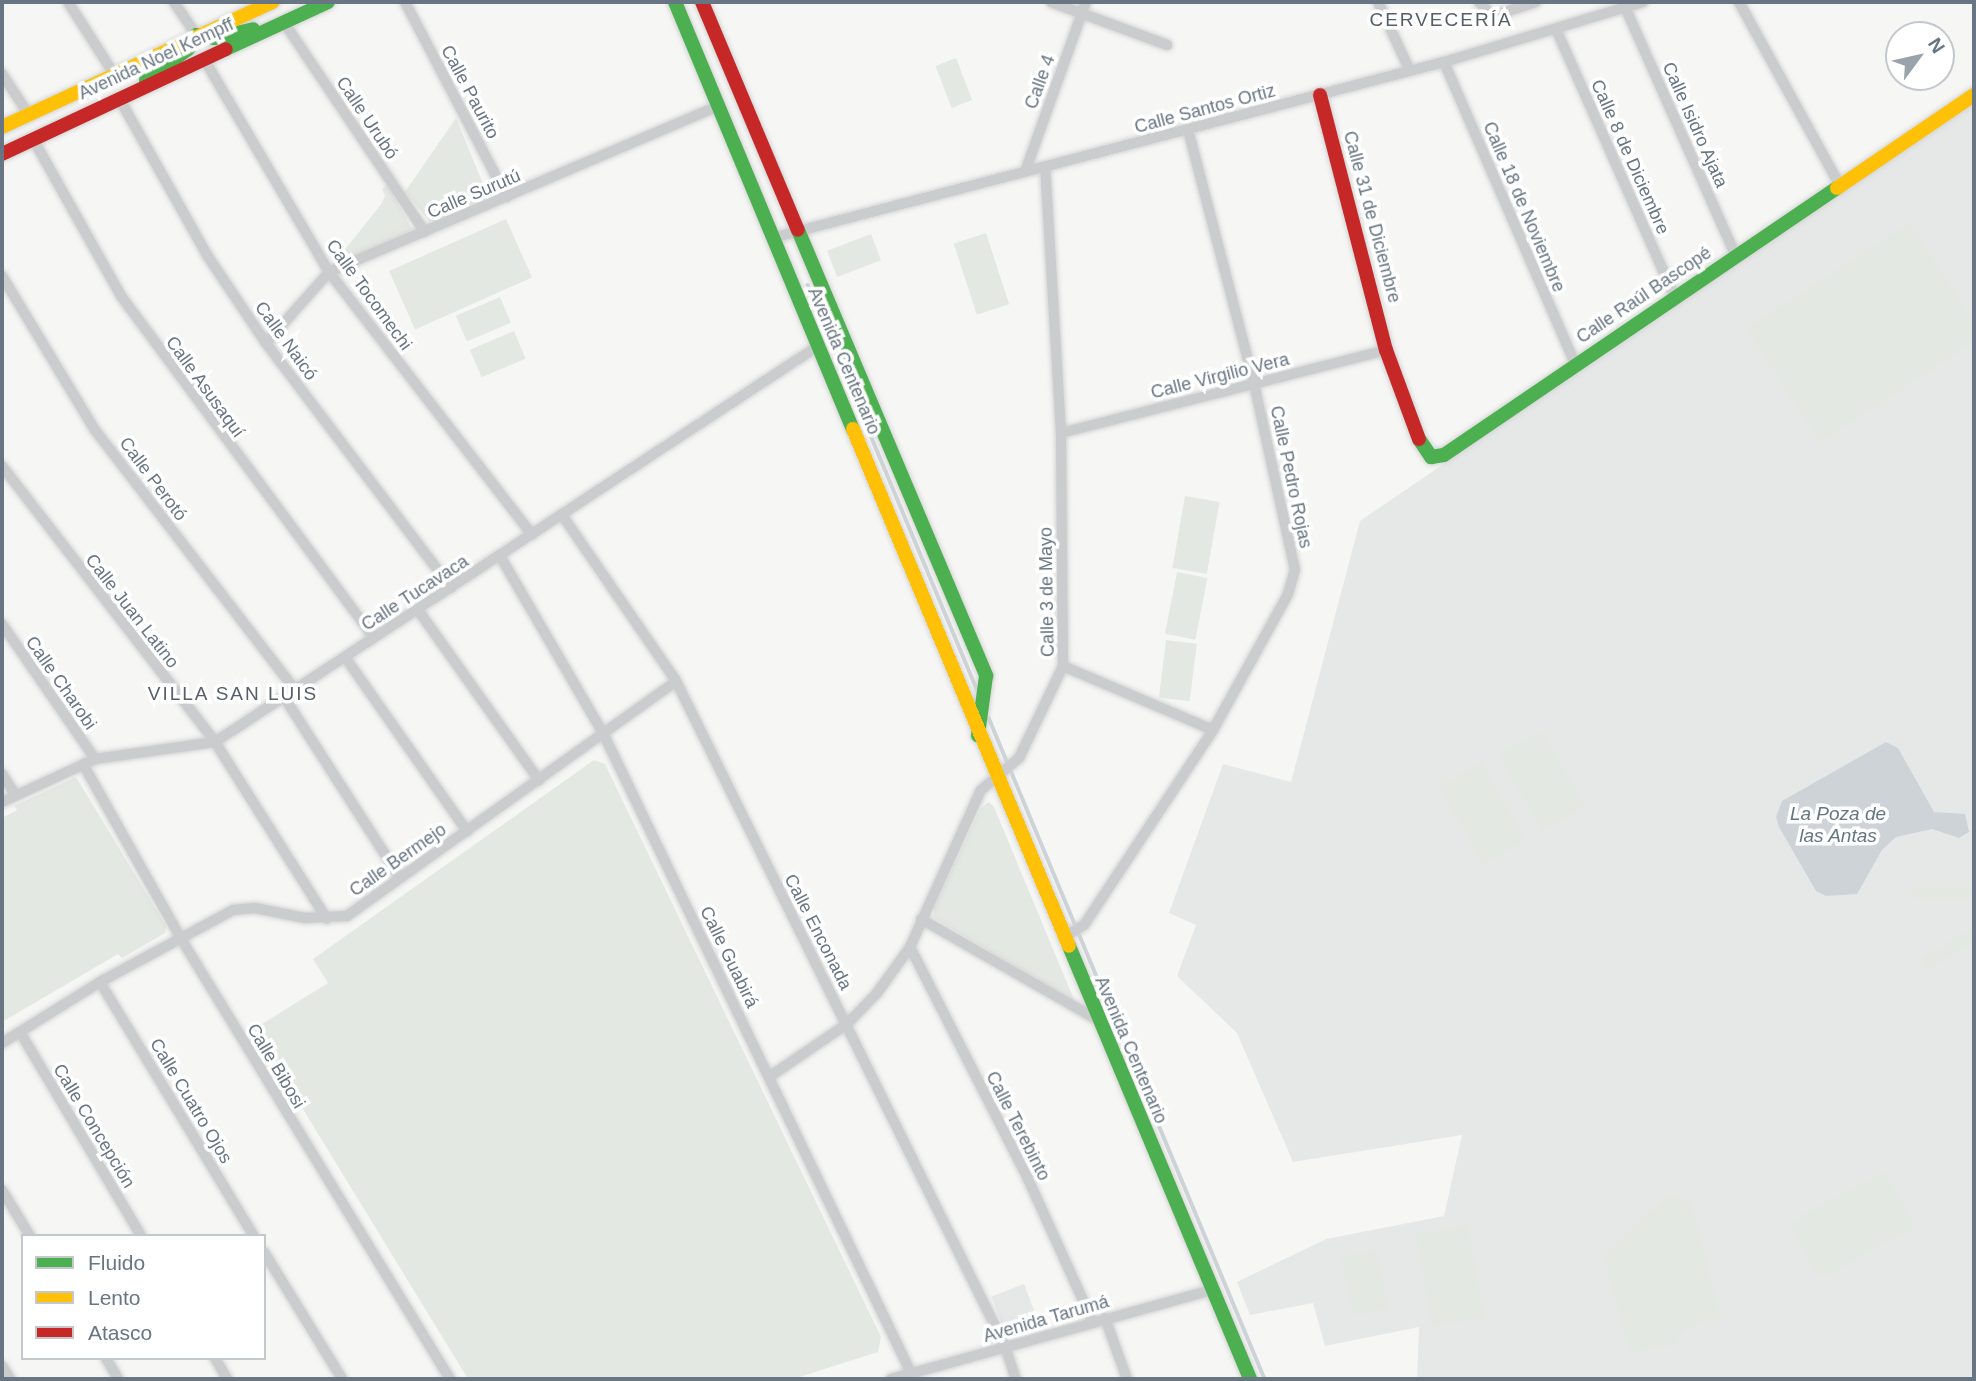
<!DOCTYPE html>
<meta charset="utf-8">
<style>
body{margin:0}
#map{position:relative;width:1976px;height:1381px;overflow:hidden;background:#f6f6f5;font-family:Helvetica,sans-serif}
div>[style]{position:absolute}
[style*='--x']{left:calc(var(--x)*1px);top:calc(var(--y)*1px);width:calc(var(--w)*1px);rotate:calc(var(--a)*1deg)}
.built>*{inset:0;background:#e6e8e8;transform-origin:0 0}
.green>*{inset:0;background:#e4e8e3;transform-origin:0 0}
.water>*{inset:0;background:#cdd3d7}
.stream>*{height:3.5px;margin:-1.75px;padding:0 1.75px;transform-origin:1.75px;border-radius:1.75px;background:#cdd3d7}
.roads{filter:drop-shadow(0 0 2px #d3d4d4) drop-shadow(0 0 2px #d3d4d4)}
.street>*{height:10px;margin:-5px;padding:0 5px;transform-origin:5px;border-radius:5px;background:#cbcccd}
.fast>*{height:14px;margin:-7px;padding:0 7px;transform-origin:7px;border-radius:7px;background:#4caf50}
.slow>*{height:14px;margin:-7px;padding:0 7px;transform-origin:7px;border-radius:7px;background:#ffc107}
.jam>*{height:14px;margin:-7px;padding:0 7px;transform-origin:7px;border-radius:7px;background:#c62828}
span{translate:-50% -50%;white-space:nowrap;text-align:center;line-height:1.15;-webkit-text-stroke:7px #fff;paint-order:stroke}
.street-label{font-size:18px;color:#687683}
.neighbourhood-label{font-size:19px;color:#565f69;letter-spacing:2px}
.water-label{font-size:19px;color:#64777f;font-style:italic}
.frame{position:absolute;inset:0;border:4px solid #687683;pointer-events:none}
.legend{position:absolute;left:21px;top:1234px;width:245px;height:126px;box-sizing:border-box;background:#fff;border:2px solid #c3c8cd;margin:0;padding:9px 12px;list-style:none;font-size:21px;color:#687683}
.legend li{display:flex;align-items:center;gap:14px;height:35px}
.legend b{width:35px;border:2px solid #c3c8cd}
.north{position:absolute;left:1885px;top:21px;width:70px;height:70px;box-sizing:border-box;background:#fff;border:2px solid #c3c8cd;border-radius:50%;rotate:57deg;font-size:19px;font-weight:700;line-height:28px;text-align:center;color:#687683}
.north::after{content:'';display:block;margin:auto;width:24px;height:32px;background:#9aa3ab;clip-path:polygon(50% 0,100% 100%,50% 72%,0 100%)}
</style>
<div id="map">
<div class="built">
<div style="clip-path:polygon(1974px 102px,1974px 1379px,1417px 1379px,1419px 1327px,1325px 1346px,1313px 1303px,1250px 1315px,1237px 1282px,1326px 1239px,1444px 1216px,1462px 1135px,1293px 1162px,1237px 1033px,1177px 976px,1196px 925px,1169px 913px,1223px 764px,1291px 782px,1360px 521px)"></div>
<div style="left:1024px;top:1284px;width:33px;height:35px;rotate:69deg"></div>
</div>
<div class="green">
<div style="left:956px;top:58px;width:45px;height:22px;rotate:69deg"></div>
<div style="clip-path:polygon(456px 118px,486px 191px,483px 198px,439px 221px,429px 221px,405px 192px)"></div>
<div style="clip-path:polygon(387px 184px,412px 229px,405px 237px,350px 262px,336px 261px,382px 203px,385px 196px,382px 189px)"></div>
<div style="left:506px;top:219px;width:64px;height:128px;rotate:66deg"></div>
<div style="clip-path:polygon(1910px 222px,1974px 321px,1974px 343px,1820px 443px,1746px 328px)"></div>
<div style="left:986px;top:233px;width:75px;height:34px;rotate:72deg"></div>
<div style="left:871px;top:234px;width:28px;height:47px;rotate:69deg"></div>
<div style="left:500px;top:297px;width:28px;height:48px;rotate:67deg"></div>
<div style="left:514px;top:331px;width:30px;height:48px;rotate:67deg"></div>
<div style="left:1185px;top:496px;width:35px;height:73px;rotate:10deg"></div>
<div style="left:1177px;top:572px;width:31px;height:63px;rotate:11deg"></div>
<div style="left:1166px;top:640px;width:31px;height:58px;rotate:7deg"></div>
<div style="left:1542px;top:729px;width:89px;height:50px;rotate:61deg"></div>
<div style="clip-path:polygon(594px 760px,605px 764px,881px 1337px,878px 1352px,793px 1379px,468px 1379px,254px 1029px,328px 983px,313px 959px)"></div>
<div style="left:1482px;top:762px;width:90px;height:49px;rotate:61deg"></div>
<div style="clip-path:polygon(76px 777px,166px 926px,165px 933px,122px 958px,118px 954px,2px 1022px,2px 818px,17px 810px,14px 806px)"></div>
<div style="clip-path:polygon(989px 802px,994px 807px,1075px 1002px,934px 918px,934px 908px,981px 808px)"></div>
<div style="left:1974px;top:887px;width:12px;height:63px;rotate:90deg"></div>
<div style="clip-path:polygon(1974px 927px,1974px 944px,1928px 969px,1922px 957px)"></div>
<div style="left:1884px;top:1170px;width:65px;height:109px;rotate:61deg"></div>
<div style="clip-path:polygon(1668px 1195px,1691px 1200px,1721px 1317px,1685px 1330px,1674px 1346px,1630px 1352px,1603px 1255px)"></div>
<div style="left:1468px;top:1225px;width:94px;height:53px;rotate:80deg"></div>
<div style="left:1376px;top:1249px;width:61px;height:36px;rotate:78deg"></div>
</div>
<div class="water">
<div style="clip-path:polygon(1886px 742px,1898px 748px,1934px 812px,1965px 814px,1969px 832px,1959px 838px,1932px 829px,1896px 837px,1882px 850px,1857px 894px,1826px 896px,1816px 891px,1779px 827px,1776px 817px,1782px 801px)"></div>
</div>
<div class="stream">
<div style="--x:808;--y:285;--w:441;--a:67.3"></div>
<div style="--x:989;--y:718;--w:716;--a:67.34"></div>
</div>
<div class="roads">
<div class="street">
<div style="--x:68;--y:2;--w:85;--a:57.4"></div>
<div style="--x:174;--y:2;--w:40;--a:56"></div>
<div style="--x:405;--y:2;--w:220;--a:62.4"></div>
<div style="--x:1051;--y:2;--w:124;--a:20.3"></div>
<div style="--x:1378;--y:2;--w:76;--a:65.1"></div>
<div style="--x:1479;--y:2;--w:20;--a:45"></div>
<div style="--x:1493;--y:16;--w:45;--a:-18"></div>
<div style="--x:1739;--y:2;--w:210;--a:61.2"></div>
<div style="--x:1625;--y:7;--w:273;--a:66"></div>
<div style="--x:283;--y:21;--w:254;--a:56.1"></div>
<div style="--x:1556;--y:29;--w:294;--a:66.1"></div>
<div style="--x:204;--y:59;--w:247;--a:59.6"></div>
<div style="--x:329;--y:272;--w:332;--a:52.3"></div>
<div style="--x:1444;--y:62;--w:331;--a:66.5"></div>
<div style="--x:2;--y:74;--w:49;--a:56.6"></div>
<div style="--x:119;--y:98;--w:180;--a:60.7"></div>
<div style="--x:207;--y:255;--w:106;--a:56.2"></div>
<div style="--x:266;--y:343;--w:307;--a:52.9"></div>
<div style="--x:33;--y:139;--w:180;--a:60.7"></div>
<div style="--x:121;--y:296;--w:425;--a:53.5"></div>
<div style="--x:1025;--y:172;--w:181;--a:-70.3"></div>
<div style="--x:772;--y:238;--w:695;--a:-14.68"></div>
<div style="--x:1444;--y:62;--w:208;--a:-16.8"></div>
<div style="--x:2;--y:276;--w:180;--a:58.9"></div>
<div style="--x:95;--y:430;--w:328;--a:52.4"></div>
<div style="--x:266;--y:343;--w:95;--a:-48.4"></div>
<div style="--x:329;--y:272;--w:423;--a:-23.1"></div>
<div style="--x:1061;--y:433;--w:335;--a:-14.3"></div>
<div style="--x:2;--y:466;--w:349;--a:52.3"></div>
<div style="--x:215;--y:742;--w:209;--a:57.7"></div>
<div style="--x:562;--y:515;--w:201;--a:55.5"></div>
<div style="--x:676;--y:681;--w:742;--a:63.68"></div>
<div style="--x:1005;--y:1346;--w:35;--a:72"></div>
<div style="--x:500;--y:556;--w:207;--a:59.8"></div>
<div style="--x:604;--y:735;--w:715;--a:64.3"></div>
<div style="--x:418;--y:610;--w:209;--a:54.6"></div>
<div style="--x:2;--y:624;--w:164;--a:55.4"></div>
<div style="--x:345;--y:657;--w:213;--a:55"></div>
<div style="--x:1063;--y:666;--w:163;--a:23.1"></div>
<div style="--x:284;--y:697;--w:215;--a:57.3"></div>
<div style="--x:83;--y:764;--w:198;--a:60.7"></div>
<div style="--x:180;--y:937;--w:518;--a:58.58"></div>
<div style="--x:2;--y:774;--w:24;--a:57"></div>
<div style="--x:2;--y:802;--w:102;--a:-24.8"></div>
<div style="--x:95;--y:759;--w:121;--a:-8.1"></div>
<div style="--x:215;--y:742;--w:721;--a:-33.29"></div>
<div style="--x:921;--y:919;--w:204;--a:29.7"></div>
<div style="--x:1063;--y:938;--w:25;--a:-32"></div>
<div style="--x:1084;--y:925;--w:234;--a:-56.5"></div>
<div style="--x:1213;--y:730;--w:155;--a:-61.1"></div>
<div style="--x:1288;--y:594;--w:25;--a:-74"></div>
<div style="--x:1295;--y:570;--w:191;--a:-102.4"></div>
<div style="--x:1254;--y:383;--w:262;--a:-104.6"></div>
<div style="--x:910;--y:947;--w:260;--a:63"></div>
<div style="--x:1028;--y:1179;--w:157;--a:65.6"></div>
<div style="--x:100;--y:982;--w:297;--a:58.8"></div>
<div style="--x:20;--y:1032;--w:237;--a:59.3"></div>
<div style="--x:2;--y:1043;--w:115;--a:-31.9"></div>
<div style="--x:100;--y:982;--w:151;--a:-28.4"></div>
<div style="--x:233;--y:910;--w:22;--a:-5"></div>
<div style="--x:255;--y:908;--w:51;--a:11.3"></div>
<div style="--x:305;--y:918;--w:42;--a:-2.7"></div>
<div style="--x:347;--y:916;--w:404;--a:-35.5"></div>
<div style="--x:769;--y:1077;--w:94;--a:-34.2"></div>
<div style="--x:847;--y:1024;--w:43;--a:-45.9"></div>
<div style="--x:877;--y:993;--w:57;--a:-54.3"></div>
<div style="--x:910;--y:947;--w:172;--a:-65.7"></div>
<div style="--x:981;--y:790;--w:50;--a:-40.1"></div>
<div style="--x:1019;--y:758;--w:102;--a:-64.4"></div>
<div style="--x:1063;--y:666;--w:233;--a:-90.5"></div>
<div style="--x:1061;--y:433;--w:266;--a:-93.4"></div>
<div style="--x:2;--y:1190;--w:54;--a:58.7"></div>
<div style="--x:264;--y:1252;--w:149;--a:58.4"></div>
<div style="--x:1105;--y:1318;--w:65;--a:70.2"></div>
<div style="--x:106;--y:1358;--w:24;--a:60"></div>
<div style="--x:215;--y:1358;--w:24;--a:60"></div>
<div style="--x:2;--y:1366;--w:15;--a:58"></div>
<div style="--x:891;--y:1379;--w:332;--a:-15.5"></div>
</div>
<div class="fast">
<div style="--x:675;--y:2;--w:463;--a:67.4"></div>
<div style="--x:226;--y:49;--w:112;--a:-24.7"></div>
<div style="--x:146;--y:80;--w:52;--a:-36.4"></div>
<div style="--x:188;--y:49;--w:16;--a:-60"></div>
<div style="--x:196;--y:35;--w:19;--a:9"></div>
<div style="--x:215;--y:38;--w:39;--a:-13"></div>
<div style="--x:798;--y:230;--w:484;--a:67.1"></div>
<div style="--x:986;--y:676;--w:60;--a:97.7"></div>
<div style="--x:1419;--y:439;--w:22;--a:56"></div>
<div style="--x:1431;--y:457;--w:13;--a:-9"></div>
<div style="--x:1444;--y:455;--w:475;--a:-34.2"></div>
<div style="--x:1069;--y:946;--w:469;--a:67.3"></div>
</div>
<div class="slow">
<div style="--x:2;--y:127;--w:298;--a:-24.8"></div>
<div style="--x:1837;--y:188;--w:166;--a:-34.2"></div>
<div style="--x:853;--y:429;--w:560;--a:67.33"></div>
</div>
<div class="jam">
<div style="--x:702;--y:2;--w:247;--a:67.2"></div>
<div style="--x:1320;--y:95;--w:263;--a:75.5"></div>
<div style="--x:1386;--y:350;--w:95;--a:69.7"></div>
<div style="--x:2;--y:154;--w:247;--a:-25.1"></div>
</div>
</div>
<div class="street-label">
<span style="left:156px;top:59px;rotate:-25deg">Avenida Noel Kempff</span>
<span style="left:1040px;top:82px;rotate:-70deg">Calle 4</span>
<span style="left:470px;top:92px;rotate:62deg">Calle Paurito</span>
<span style="left:1205px;top:109px;rotate:-15deg">Calle Santos Ortiz</span>
<span style="left:367px;top:118px;rotate:56deg">Calle Urubó</span>
<span style="left:1695px;top:125px;rotate:66deg">Calle Isidro Ajata</span>
<span style="left:1630px;top:157px;rotate:66deg">Calle 8 de Diciembre</span>
<span style="left:474px;top:194px;rotate:-23deg">Calle Surutú</span>
<span style="left:1524px;top:207px;rotate:67deg">Calle 18 de Noviembre</span>
<span style="left:1372px;top:217px;rotate:75deg">Calle 31 de Diciembre</span>
<span style="left:369px;top:295px;rotate:54deg">Calle Tocomechi</span>
<span style="left:1644px;top:295px;rotate:-34deg">Calle Raúl Bascopé</span>
<span style="left:286px;top:341px;rotate:54deg">Calle Naicó</span>
<span style="left:844px;top:361px;rotate:67deg">Avenida Centenario</span>
<span style="left:1220px;top:376px;rotate:-14deg">Calle Virgilio Vera</span>
<span style="left:205px;top:387px;rotate:54deg">Calle Asusaquí</span>
<span style="left:1291px;top:477px;rotate:78deg">Calle Pedro Rojas</span>
<span style="left:153px;top:479px;rotate:53deg">Calle Perotó</span>
<span style="left:1047px;top:592px;rotate:-91deg">Calle 3 de Mayo</span>
<span style="left:415px;top:593px;rotate:-33deg">Calle Tucavaca</span>
<span style="left:132px;top:611px;rotate:52deg">Calle Juan Latino</span>
<span style="left:61px;top:683px;rotate:55deg">Calle Charobi</span>
<span style="left:398px;top:860px;rotate:-35deg">Calle Bermejo</span>
<span style="left:818px;top:932px;rotate:63deg">Calle Enconada</span>
<span style="left:729px;top:957px;rotate:64deg">Calle Guabirá</span>
<span style="left:1131px;top:1050px;rotate:67deg">Avenida Centenario</span>
<span style="left:276px;top:1066px;rotate:59deg">Calle Bibosi</span>
<span style="left:191px;top:1101px;rotate:59deg">Calle Cuatro Ojos</span>
<span style="left:94px;top:1126px;rotate:59deg">Calle Concepción</span>
<span style="left:1018px;top:1126px;rotate:63deg">Calle Terebinto</span>
<span style="left:1046px;top:1319px;rotate:-16deg">Avenida Tarumá</span>
</div>
<div class="neighbourhood-label">
<span style="left:1441px;top:20px">CERVECERÍA</span>
<span style="left:233px;top:694px">VILLA SAN LUIS</span>
</div>
<div class="water-label">
<span style="left:1838px;top:825px">La Poza de<br>las Antas</span>
</div>
<div class="frame"></div>
<ul class="legend">
<li><b style="height:9px;background:#4caf50"></b>Fluido</li>
<li><b style="height:9px;background:#ffc107"></b>Lento</li>
<li><b style="height:9px;background:#c62828"></b>Atasco</li>
</ul>
<div class="north">N</div>
</div>
